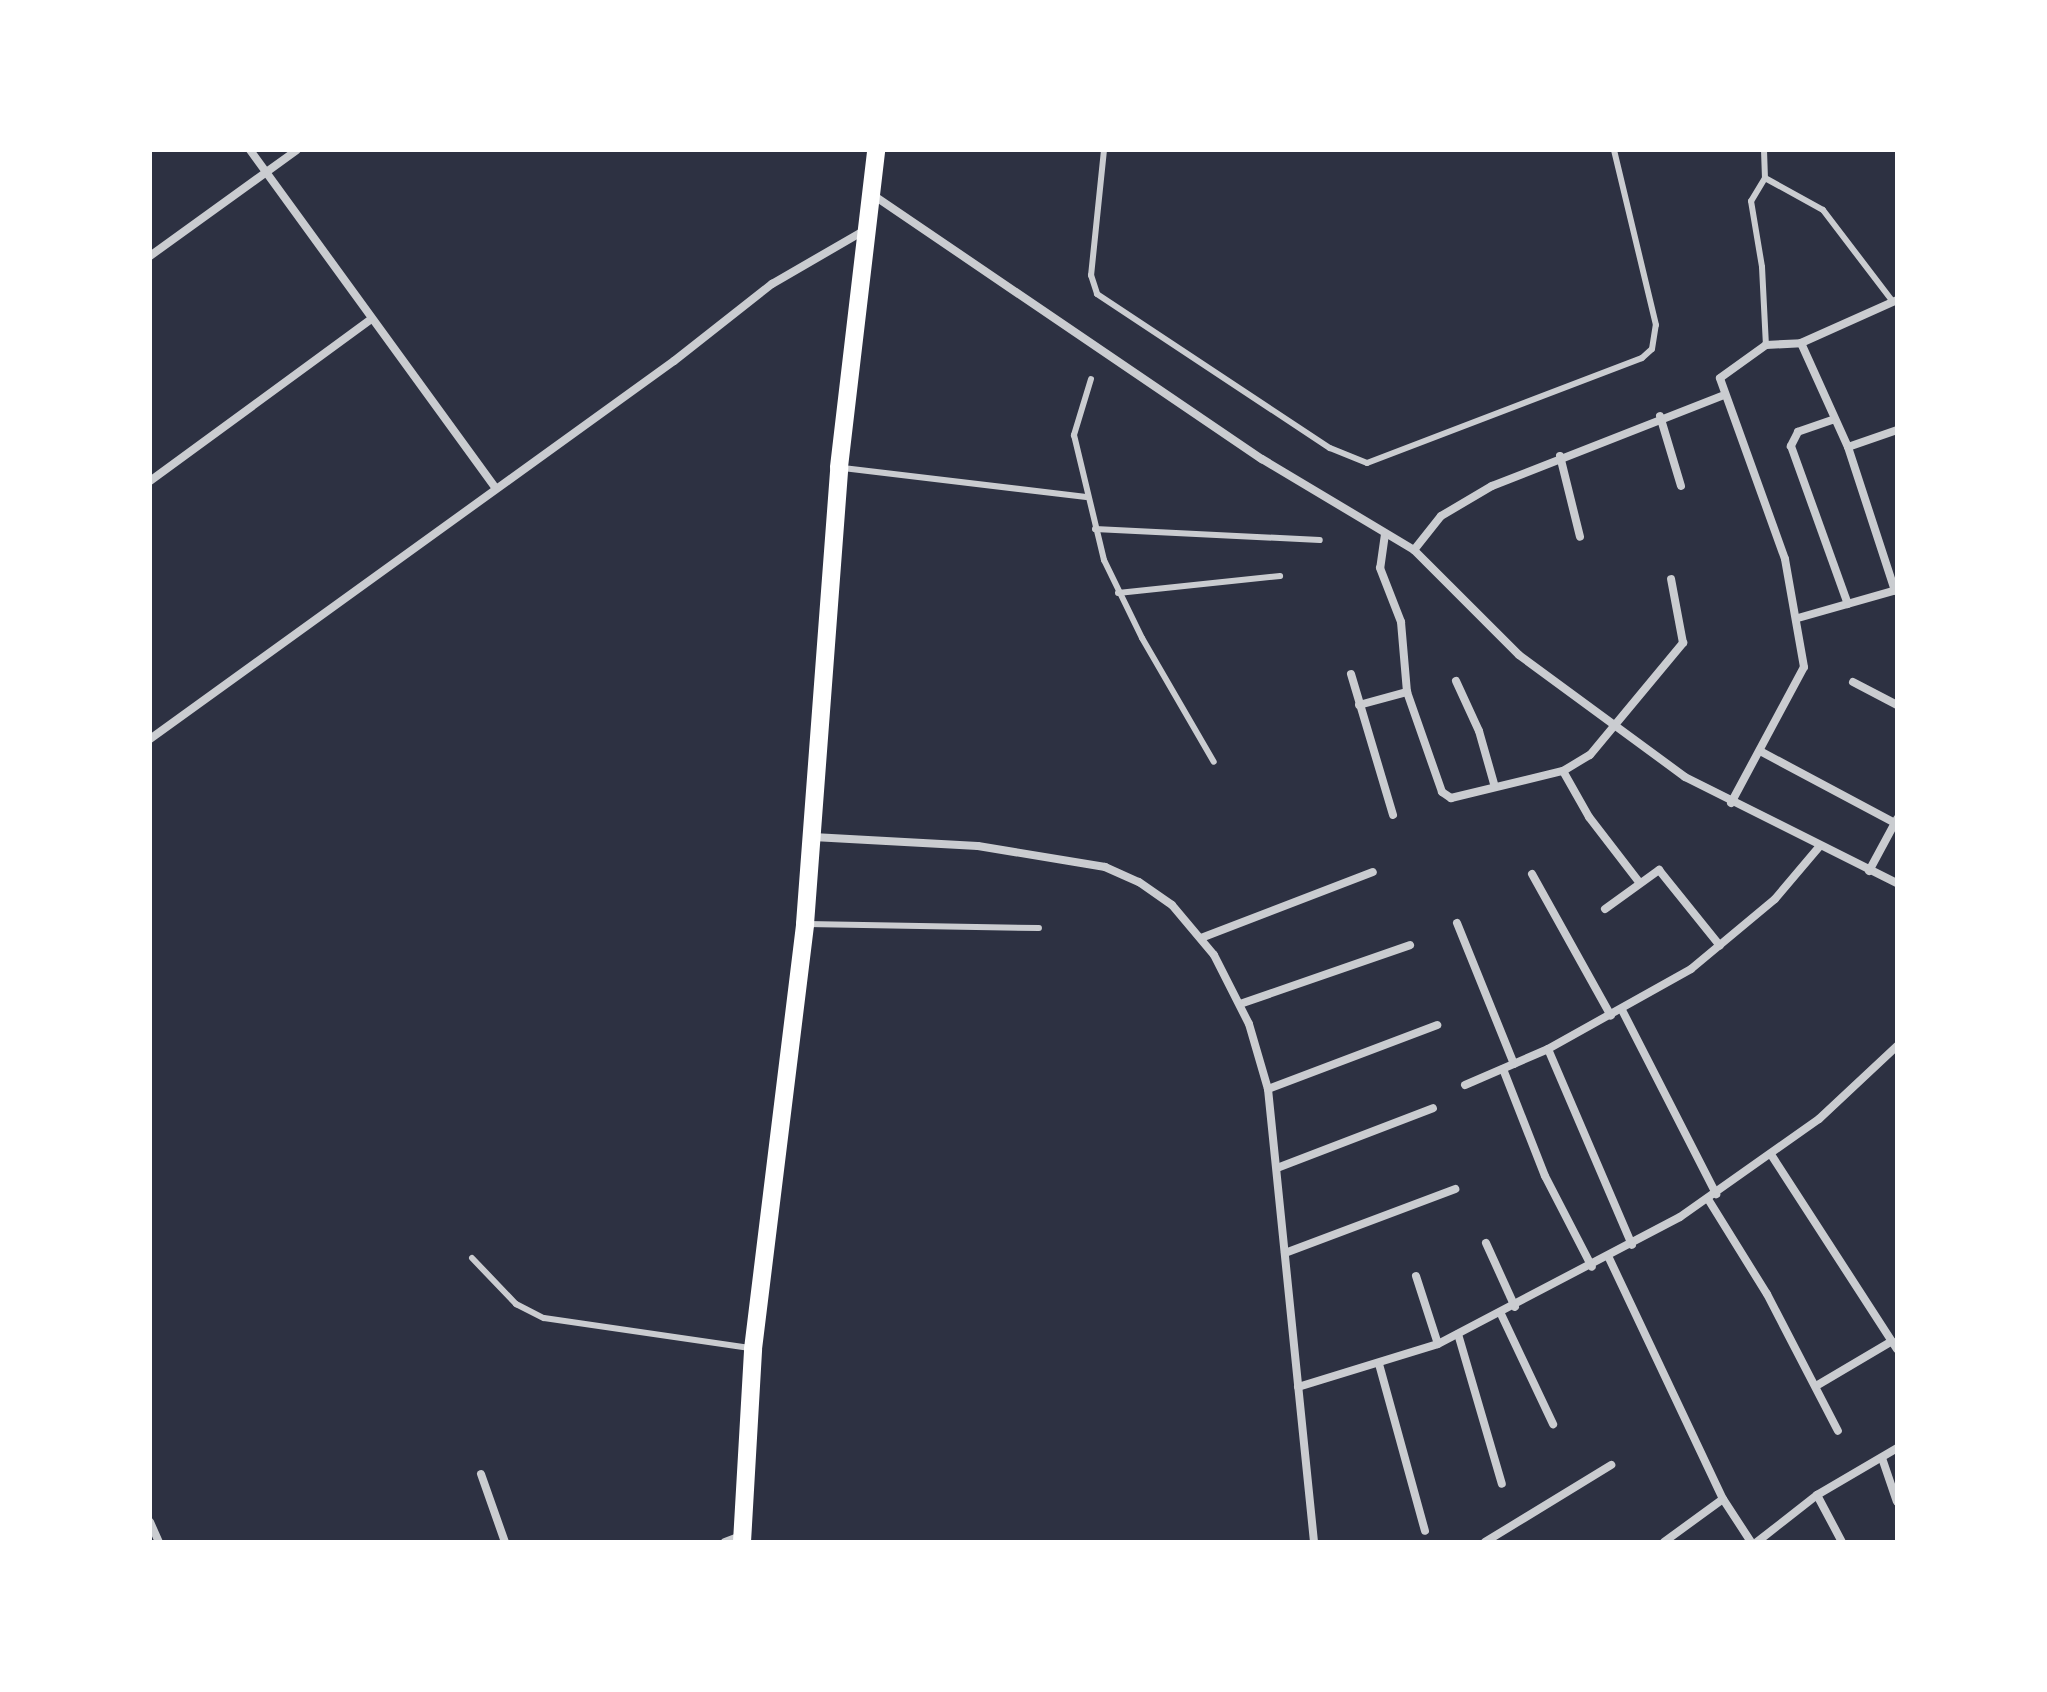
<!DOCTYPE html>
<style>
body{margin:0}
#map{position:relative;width:2047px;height:1692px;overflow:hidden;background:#2d3142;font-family:Cabin,sans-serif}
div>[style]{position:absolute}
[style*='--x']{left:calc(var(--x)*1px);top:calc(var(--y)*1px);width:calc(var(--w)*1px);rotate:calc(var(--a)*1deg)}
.service>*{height:6px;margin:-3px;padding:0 3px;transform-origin:3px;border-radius:3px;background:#caccd0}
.minor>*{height:8px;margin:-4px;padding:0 4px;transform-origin:4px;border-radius:4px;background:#caccd0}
.primary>*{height:18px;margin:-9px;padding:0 9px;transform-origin:9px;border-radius:9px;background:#fff}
span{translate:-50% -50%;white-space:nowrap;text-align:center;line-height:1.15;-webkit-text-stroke:8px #fff;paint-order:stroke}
.frame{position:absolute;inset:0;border:152px solid #fff;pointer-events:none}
</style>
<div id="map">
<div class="service">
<div style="--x:1104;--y:150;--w:126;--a:95.9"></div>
<div style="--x:1091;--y:275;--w:20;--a:72"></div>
<div style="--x:1097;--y:294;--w:279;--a:33.5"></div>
<div style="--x:1330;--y:448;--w:40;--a:22"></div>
<div style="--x:1367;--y:463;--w:294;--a:-20.9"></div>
<div style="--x:1642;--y:358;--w:13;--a:-42"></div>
<div style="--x:1652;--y:349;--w:24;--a:-81"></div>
<div style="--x:1656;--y:325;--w:180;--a:-103.5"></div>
<div style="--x:1764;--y:150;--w:28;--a:88"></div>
<div style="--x:1765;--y:178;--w:66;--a:28.9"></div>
<div style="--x:1823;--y:210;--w:116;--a:52.7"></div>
<div style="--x:1765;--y:178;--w:27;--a:121"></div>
<div style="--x:1751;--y:201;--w:67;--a:80.5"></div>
<div style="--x:1762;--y:267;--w:78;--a:87.1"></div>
<div style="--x:1091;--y:379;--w:59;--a:106.9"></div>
<div style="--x:1074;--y:435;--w:129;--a:76.5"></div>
<div style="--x:1104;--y:560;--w:87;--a:64"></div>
<div style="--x:1142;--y:638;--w:143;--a:59.9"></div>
<div style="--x:843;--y:468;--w:245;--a:6.8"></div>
<div style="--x:1095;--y:529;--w:225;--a:2.8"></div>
<div style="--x:1118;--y:593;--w:163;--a:-6"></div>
<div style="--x:807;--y:924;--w:232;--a:1"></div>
<div style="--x:472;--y:1258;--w:64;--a:46.3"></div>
<div style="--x:516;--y:1304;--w:31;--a:27"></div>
<div style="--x:544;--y:1318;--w:208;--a:8.3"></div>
</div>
<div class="minor">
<div style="--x:250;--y:150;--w:417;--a:54"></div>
<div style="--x:873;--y:195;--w:470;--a:34.2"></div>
<div style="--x:1262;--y:459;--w:177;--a:30.9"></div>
<div style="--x:1414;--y:550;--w:148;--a:45"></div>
<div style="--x:1519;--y:655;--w:206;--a:36.3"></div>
<div style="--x:1685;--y:777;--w:237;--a:26.6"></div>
<div style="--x:150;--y:256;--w:181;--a:-35.8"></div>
<div style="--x:1801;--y:343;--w:114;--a:65.7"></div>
<div style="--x:1848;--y:447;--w:151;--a:71.9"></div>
<div style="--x:1660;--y:416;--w:73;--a:73.3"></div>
<div style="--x:1832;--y:420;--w:36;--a:161"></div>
<div style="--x:1798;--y:432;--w:16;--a:117"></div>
<div style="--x:1791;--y:446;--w:168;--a:70.2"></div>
<div style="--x:1848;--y:447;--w:52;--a:-19.1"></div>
<div style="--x:1560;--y:456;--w:83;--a:76.1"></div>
<div style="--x:150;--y:481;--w:273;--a:-36.2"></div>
<div style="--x:1385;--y:534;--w:34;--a:98"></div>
<div style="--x:1380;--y:568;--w:58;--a:68.7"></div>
<div style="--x:1401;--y:622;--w:70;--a:85.1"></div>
<div style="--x:1407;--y:692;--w:106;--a:70.7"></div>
<div style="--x:1442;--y:792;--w:11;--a:34"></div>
<div style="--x:1451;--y:798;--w:115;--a:-13.6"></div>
<div style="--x:1563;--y:771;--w:31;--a:-31"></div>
<div style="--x:1590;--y:755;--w:146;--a:-50.3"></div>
<div style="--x:1683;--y:643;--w:65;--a:-100.6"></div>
<div style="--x:1414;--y:550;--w:43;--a:-51.5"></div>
<div style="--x:1441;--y:516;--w:59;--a:-30.5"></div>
<div style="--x:1492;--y:486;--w:249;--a:-21.4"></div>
<div style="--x:1798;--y:618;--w:102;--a:-15.9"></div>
<div style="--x:1351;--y:674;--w:147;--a:73.4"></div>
<div style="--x:1456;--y:681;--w:55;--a:65.3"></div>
<div style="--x:1479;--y:731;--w:58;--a:74.1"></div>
<div style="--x:1853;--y:682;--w:50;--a:27.6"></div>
<div style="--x:1359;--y:705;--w:50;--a:-15.2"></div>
<div style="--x:150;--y:739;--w:646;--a:-35.81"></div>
<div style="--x:674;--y:361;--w:125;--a:-38.2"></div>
<div style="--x:772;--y:284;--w:108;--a:-30.1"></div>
<div style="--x:1760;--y:751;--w:153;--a:28.1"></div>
<div style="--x:1563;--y:771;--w:53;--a:60.5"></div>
<div style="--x:1589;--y:817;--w:82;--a:52.4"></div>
<div style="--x:1731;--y:803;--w:154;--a:-61.8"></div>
<div style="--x:1804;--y:667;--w:110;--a:-100"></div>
<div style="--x:1785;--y:559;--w:192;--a:-109.8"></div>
<div style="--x:1720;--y:378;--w:57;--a:-35.7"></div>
<div style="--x:1766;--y:345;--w:35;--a:-3"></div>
<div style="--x:1801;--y:343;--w:105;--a:-24.1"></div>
<div style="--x:813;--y:837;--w:165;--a:3.1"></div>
<div style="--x:978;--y:846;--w:129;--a:9.4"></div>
<div style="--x:1105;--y:867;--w:37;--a:24"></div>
<div style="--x:1139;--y:882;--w:40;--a:34.9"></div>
<div style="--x:1172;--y:905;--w:65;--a:50"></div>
<div style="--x:1214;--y:955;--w:77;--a:63.1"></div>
<div style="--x:1249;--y:1024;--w:68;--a:73.7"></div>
<div style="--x:1268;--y:1089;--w:455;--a:84.2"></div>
<div style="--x:1869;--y:871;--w:59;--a:-61.7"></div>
<div style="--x:1532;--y:874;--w:162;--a:60.9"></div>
<div style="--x:1605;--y:909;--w:67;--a:-35.8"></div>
<div style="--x:1659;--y:870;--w:97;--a:51.2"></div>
<div style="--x:1457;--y:923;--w:152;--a:68"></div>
<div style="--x:1201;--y:938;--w:184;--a:-21"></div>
<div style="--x:1240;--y:1004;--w:180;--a:-19.1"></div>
<div style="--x:1622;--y:1010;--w:207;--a:62.9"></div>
<div style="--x:1548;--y:1049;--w:213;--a:66.8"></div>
<div style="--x:1503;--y:1069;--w:115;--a:68.6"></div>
<div style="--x:1545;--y:1176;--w:102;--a:62.7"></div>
<div style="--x:1465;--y:1085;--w:90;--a:-23.4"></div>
<div style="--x:1548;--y:1049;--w:164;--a:-29.2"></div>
<div style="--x:1691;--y:969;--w:109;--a:-39.8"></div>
<div style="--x:1775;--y:899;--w:68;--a:-49.8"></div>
<div style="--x:1268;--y:1089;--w:181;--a:-20.7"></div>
<div style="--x:1772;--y:1156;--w:230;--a:57.1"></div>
<div style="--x:1277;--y:1168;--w:167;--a:-21"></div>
<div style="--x:1708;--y:1199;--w:112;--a:58.2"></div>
<div style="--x:1767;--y:1294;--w:154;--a:62.6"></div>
<div style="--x:1486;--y:1243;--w:70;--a:65.6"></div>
<div style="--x:1285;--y:1253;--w:182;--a:-20.6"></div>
<div style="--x:1609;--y:1258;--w:267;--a:64.7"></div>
<div style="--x:1723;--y:1499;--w:51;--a:56.9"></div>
<div style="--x:1416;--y:1276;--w:71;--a:72.1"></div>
<div style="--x:1501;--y:1314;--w:122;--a:64.7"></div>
<div style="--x:1458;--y:1334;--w:156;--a:73.7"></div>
<div style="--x:1379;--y:1364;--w:173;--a:74.6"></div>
<div style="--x:1816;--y:1386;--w:88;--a:-30.6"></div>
<div style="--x:1298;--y:1387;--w:146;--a:-17.1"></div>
<div style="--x:1438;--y:1344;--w:273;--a:-27.7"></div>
<div style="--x:1680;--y:1217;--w:170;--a:-35.2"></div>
<div style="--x:1819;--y:1119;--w:107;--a:-43.1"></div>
<div style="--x:1882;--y:1458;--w:46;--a:71.2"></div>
<div style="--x:481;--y:1474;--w:72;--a:70.6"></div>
<div style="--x:1817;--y:1495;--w:53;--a:62"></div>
<div style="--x:150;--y:1522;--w:22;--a:66"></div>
<div style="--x:725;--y:1542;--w:19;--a:-21"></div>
<div style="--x:1485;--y:1542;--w:148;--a:-31.4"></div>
<div style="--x:1664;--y:1542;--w:73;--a:-36.1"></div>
<div style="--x:1757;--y:1542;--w:76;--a:-38.1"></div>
<div style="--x:1817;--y:1495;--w:93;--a:-30.4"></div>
</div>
<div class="primary">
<div style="--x:742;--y:1542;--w:193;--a:-86.7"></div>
<div style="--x:753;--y:1349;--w:428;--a:-83"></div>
<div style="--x:805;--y:924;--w:458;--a:-85.7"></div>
<div style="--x:839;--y:467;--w:319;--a:-83.3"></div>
</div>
<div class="frame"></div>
</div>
